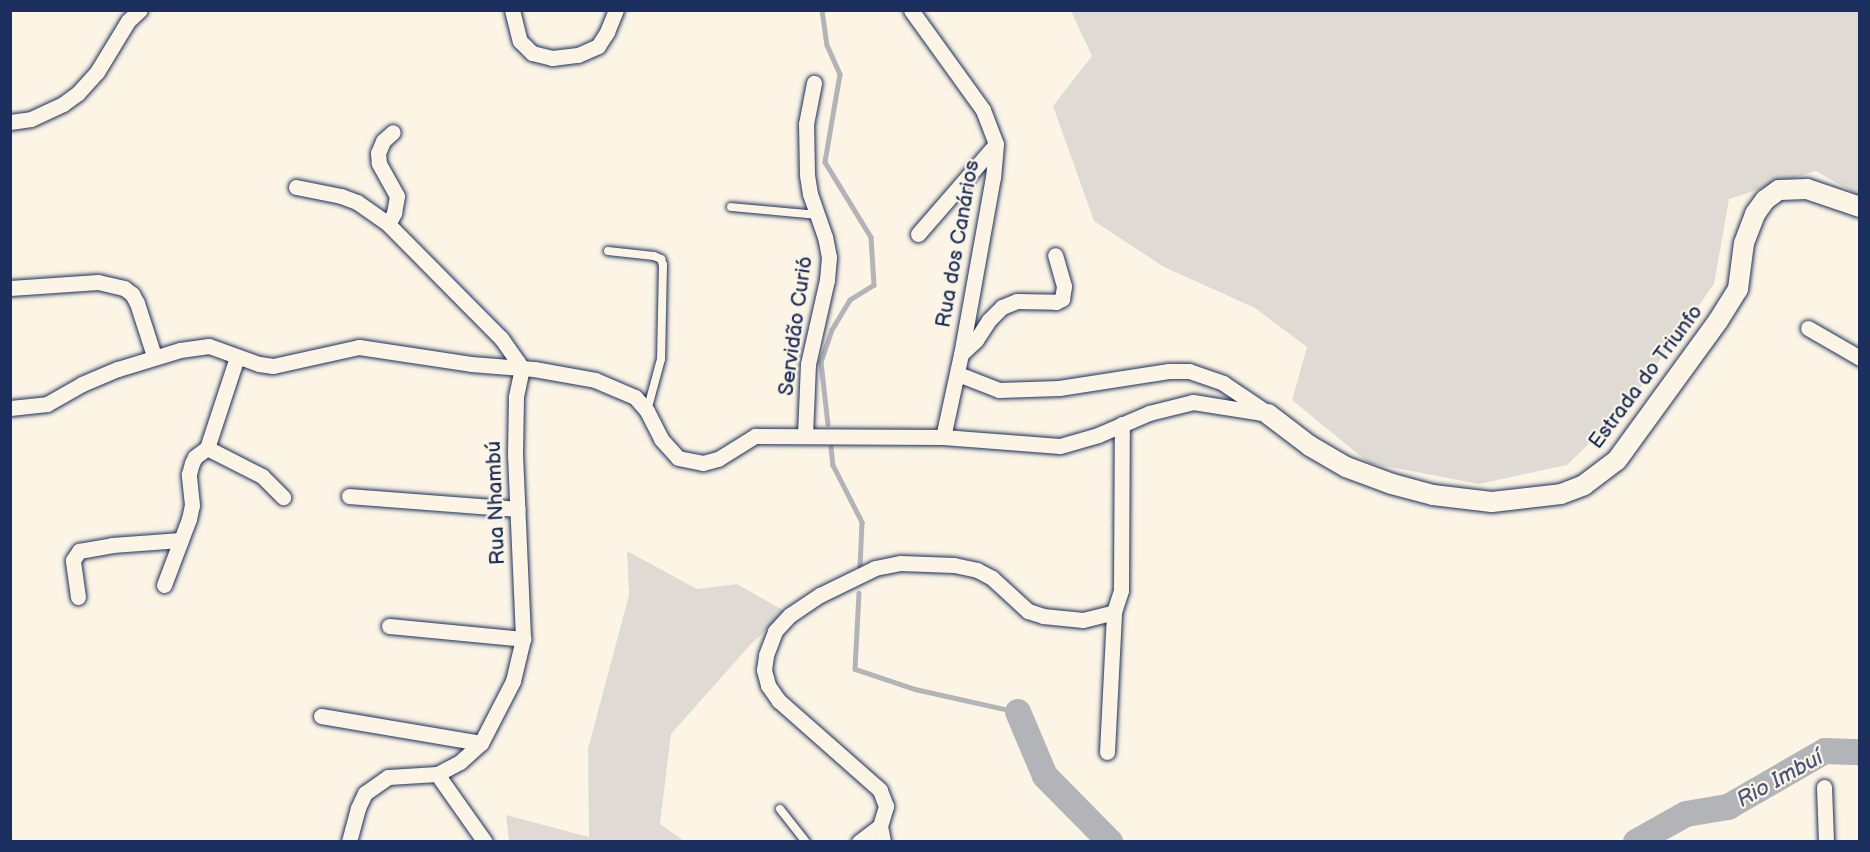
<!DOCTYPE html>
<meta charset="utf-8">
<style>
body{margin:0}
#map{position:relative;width:1870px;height:852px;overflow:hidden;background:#fcf5e5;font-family:"Balsamiq Sans",sans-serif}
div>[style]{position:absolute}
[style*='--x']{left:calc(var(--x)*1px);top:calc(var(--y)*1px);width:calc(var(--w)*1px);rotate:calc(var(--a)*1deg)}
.green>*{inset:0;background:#dfdbd4}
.stream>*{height:4.5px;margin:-2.25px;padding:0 2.25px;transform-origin:2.25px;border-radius:2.25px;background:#b2b4b8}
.river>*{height:26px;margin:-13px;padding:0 13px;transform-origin:13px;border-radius:13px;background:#b2b4b8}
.roads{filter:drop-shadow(0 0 2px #1b2f5e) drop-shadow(0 0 2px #1b2f5e)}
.service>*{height:8px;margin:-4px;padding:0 4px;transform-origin:4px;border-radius:4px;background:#fcf5e5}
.minor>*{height:15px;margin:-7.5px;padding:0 7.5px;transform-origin:7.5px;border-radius:7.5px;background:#fcf5e5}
.tertiary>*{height:20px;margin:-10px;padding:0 10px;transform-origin:10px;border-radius:10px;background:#fcf5e5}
span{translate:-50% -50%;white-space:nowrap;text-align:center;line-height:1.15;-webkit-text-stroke:4.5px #fcf5e5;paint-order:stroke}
.street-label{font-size:21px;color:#1b2f5e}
.water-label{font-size:22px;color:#485779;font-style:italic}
.frame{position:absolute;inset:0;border:12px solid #1b2f5e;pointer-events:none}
</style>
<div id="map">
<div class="green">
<div style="clip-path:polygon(1071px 11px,1859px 11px,1859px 196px,1816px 171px,1729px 199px,1714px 284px,1625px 409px,1567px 465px,1479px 484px,1369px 463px,1292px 400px,1307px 347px,1255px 308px,1164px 267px,1094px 221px,1053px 106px,1092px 56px)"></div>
<div style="clip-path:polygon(627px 551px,697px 589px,737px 584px,786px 612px,751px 644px,671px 734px,660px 824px,684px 841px,509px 841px,506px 815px,589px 837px,588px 749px,629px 595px)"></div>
</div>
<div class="stream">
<div style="--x:822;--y:10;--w:35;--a:82"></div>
<div style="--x:827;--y:45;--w:32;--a:66"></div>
<div style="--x:840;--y:74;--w:89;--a:99.7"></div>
<div style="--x:825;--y:162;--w:88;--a:58.5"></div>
<div style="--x:871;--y:237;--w:48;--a:86.4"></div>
<div style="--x:874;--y:285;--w:28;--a:148"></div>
<div style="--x:850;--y:300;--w:35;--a:121"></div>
<div style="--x:832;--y:330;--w:34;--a:109"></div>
<div style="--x:821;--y:362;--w:62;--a:83.6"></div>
<div style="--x:831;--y:447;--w:18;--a:84"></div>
<div style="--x:833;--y:465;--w:64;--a:63"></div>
<div style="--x:862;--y:522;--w:46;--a:92.5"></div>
<div style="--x:859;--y:593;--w:76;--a:93"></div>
<div style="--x:855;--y:669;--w:63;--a:18.4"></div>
<div style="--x:915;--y:689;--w:106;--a:12.6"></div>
</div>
<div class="river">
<div style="--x:1018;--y:712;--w:69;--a:67.1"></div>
<div style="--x:1045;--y:776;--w:93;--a:45.4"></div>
<div style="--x:1636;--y:842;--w:57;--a:-29.2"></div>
<div style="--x:1686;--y:814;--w:43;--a:-9.5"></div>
<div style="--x:1728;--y:807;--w:112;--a:-30"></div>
<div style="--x:1825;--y:751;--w:35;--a:2"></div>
</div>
<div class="roads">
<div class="service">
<div style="--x:731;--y:207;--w:86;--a:5.3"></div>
<div style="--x:608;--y:251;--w:46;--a:6.2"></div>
<div style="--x:654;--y:256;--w:8;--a:23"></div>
<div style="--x:661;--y:259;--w:6;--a:72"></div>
<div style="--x:663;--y:265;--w:94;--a:91.2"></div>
<div style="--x:661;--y:359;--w:54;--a:105.1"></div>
<div style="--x:780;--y:809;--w:42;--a:51.8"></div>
</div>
<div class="minor">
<div style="--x:512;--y:10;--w:32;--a:76"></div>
<div style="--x:520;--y:41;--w:17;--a:45"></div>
<div style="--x:532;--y:53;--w:21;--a:14"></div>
<div style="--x:552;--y:58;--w:26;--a:-7"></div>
<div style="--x:578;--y:55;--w:22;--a:-24"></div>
<div style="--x:598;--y:46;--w:17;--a:-57"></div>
<div style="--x:607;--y:32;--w:24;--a:-68"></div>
<div style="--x:911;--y:10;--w:123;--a:54.2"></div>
<div style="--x:983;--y:110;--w:36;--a:69"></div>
<div style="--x:996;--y:144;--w:33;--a:95"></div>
<div style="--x:993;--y:177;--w:180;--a:100.2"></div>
<div style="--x:961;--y:354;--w:85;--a:102.2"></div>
<div style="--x:10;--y:122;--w:21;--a:-8"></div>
<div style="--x:31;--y:119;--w:35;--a:-25"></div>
<div style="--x:63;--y:104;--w:19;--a:-36"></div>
<div style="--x:78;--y:93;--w:28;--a:-48"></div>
<div style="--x:97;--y:72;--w:60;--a:-58.7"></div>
<div style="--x:128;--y:21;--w:16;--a:-43"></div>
<div style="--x:296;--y:187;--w:46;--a:11.3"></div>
<div style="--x:341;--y:196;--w:17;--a:21"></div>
<div style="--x:357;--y:202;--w:38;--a:35"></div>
<div style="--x:388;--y:224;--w:161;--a:45.3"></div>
<div style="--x:501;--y:338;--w:37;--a:55"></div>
<div style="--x:522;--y:368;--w:30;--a:102"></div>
<div style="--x:516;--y:397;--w:57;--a:91"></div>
<div style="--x:515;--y:454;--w:185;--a:87.5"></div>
<div style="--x:523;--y:639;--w:43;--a:103.4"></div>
<div style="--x:513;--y:681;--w:70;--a:117.3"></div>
<div style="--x:481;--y:743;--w:28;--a:138"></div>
<div style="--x:460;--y:762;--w:26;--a:152"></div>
<div style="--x:437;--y:774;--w:49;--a:176.5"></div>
<div style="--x:388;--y:777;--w:28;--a:145"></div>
<div style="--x:365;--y:793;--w:17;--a:115"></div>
<div style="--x:358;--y:808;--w:35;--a:105"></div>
<div style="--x:388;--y:224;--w:13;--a:-61"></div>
<div style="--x:394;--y:213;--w:17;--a:-80"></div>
<div style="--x:397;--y:196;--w:38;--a:-119"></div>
<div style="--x:379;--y:163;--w:10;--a:-96"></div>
<div style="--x:378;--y:153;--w:13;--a:-67"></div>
<div style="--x:383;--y:141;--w:13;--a:-42"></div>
<div style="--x:918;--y:234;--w:119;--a:-49.1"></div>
<div style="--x:10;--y:288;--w:88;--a:-3.9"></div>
<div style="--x:98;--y:282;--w:27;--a:13"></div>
<div style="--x:124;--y:288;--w:10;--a:37"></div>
<div style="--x:132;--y:294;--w:10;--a:61"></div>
<div style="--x:137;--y:303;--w:56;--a:72.2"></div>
<div style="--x:1808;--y:328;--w:60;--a:30"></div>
<div style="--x:961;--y:354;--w:21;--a:-43"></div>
<div style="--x:976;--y:340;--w:24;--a:-57"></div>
<div style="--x:989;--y:320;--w:18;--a:-45"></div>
<div style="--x:1002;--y:307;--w:16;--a:-22"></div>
<div style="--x:1017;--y:301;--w:39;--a:1"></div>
<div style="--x:1056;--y:302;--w:7;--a:-27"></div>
<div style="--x:1062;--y:299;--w:13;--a:-81"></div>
<div style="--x:1064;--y:286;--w:32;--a:-106"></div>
<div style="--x:237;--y:357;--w:96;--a:108.2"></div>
<div style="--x:207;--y:448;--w:62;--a:27"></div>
<div style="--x:262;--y:476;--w:30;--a:45"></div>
<div style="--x:958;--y:374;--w:44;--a:21.3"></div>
<div style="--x:999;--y:390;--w:60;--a:-1.9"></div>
<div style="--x:1059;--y:388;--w:111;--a:-8.8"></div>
<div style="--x:1169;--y:371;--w:20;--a:0"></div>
<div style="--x:1189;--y:371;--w:36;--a:19"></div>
<div style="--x:1223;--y:383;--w:48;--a:34"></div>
<div style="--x:10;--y:408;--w:37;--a:-6"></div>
<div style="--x:47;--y:404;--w:40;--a:-29.7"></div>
<div style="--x:82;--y:384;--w:39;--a:-23"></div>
<div style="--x:118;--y:369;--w:65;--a:-17"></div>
<div style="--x:180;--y:350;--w:29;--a:-8"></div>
<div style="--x:209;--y:346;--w:53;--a:19.8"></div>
<div style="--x:259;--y:364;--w:14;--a:8"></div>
<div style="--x:273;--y:366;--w:88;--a:-12.5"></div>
<div style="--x:359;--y:347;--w:113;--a:8.6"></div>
<div style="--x:471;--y:364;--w:63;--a:4.5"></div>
<div style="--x:534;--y:369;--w:62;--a:10.2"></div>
<div style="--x:595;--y:380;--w:43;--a:23"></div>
<div style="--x:635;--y:397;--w:18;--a:49"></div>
<div style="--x:647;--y:411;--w:31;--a:63"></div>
<div style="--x:661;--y:439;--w:25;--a:48"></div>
<div style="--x:678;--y:458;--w:25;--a:11"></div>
<div style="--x:703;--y:463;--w:16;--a:-15"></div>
<div style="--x:718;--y:459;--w:44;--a:-31.9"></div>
<div style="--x:755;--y:436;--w:188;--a:0.3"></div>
<div style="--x:943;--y:437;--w:117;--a:4.4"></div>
<div style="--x:1060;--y:446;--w:40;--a:-16"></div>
<div style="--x:1098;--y:435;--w:56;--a:-23.3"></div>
<div style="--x:1149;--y:413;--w:45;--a:-14"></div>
<div style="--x:1193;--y:402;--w:76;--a:9.1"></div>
<div style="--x:805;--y:435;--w:71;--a:-87.6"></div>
<div style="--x:808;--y:364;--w:86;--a:-77.3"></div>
<div style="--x:827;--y:280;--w:23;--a:-85"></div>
<div style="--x:829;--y:257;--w:20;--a:-101"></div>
<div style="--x:825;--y:237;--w:46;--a:-109.2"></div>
<div style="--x:810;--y:194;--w:20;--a:-99"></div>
<div style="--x:807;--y:174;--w:50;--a:-91.1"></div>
<div style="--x:806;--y:124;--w:42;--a:-79"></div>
<div style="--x:349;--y:496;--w:169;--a:4.4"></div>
<div style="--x:164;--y:585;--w:71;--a:-69.3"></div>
<div style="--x:189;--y:519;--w:14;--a:-78"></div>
<div style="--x:192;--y:505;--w:31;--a:-96"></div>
<div style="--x:189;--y:474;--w:11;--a:-75"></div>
<div style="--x:192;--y:463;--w:7;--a:-63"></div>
<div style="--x:195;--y:457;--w:15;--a:-37"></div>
<div style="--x:78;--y:597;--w:37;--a:-98"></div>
<div style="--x:73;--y:560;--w:11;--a:-56"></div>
<div style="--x:79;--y:551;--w:34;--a:-10"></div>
<div style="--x:112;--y:545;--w:69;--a:-4.1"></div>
<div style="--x:389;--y:626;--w:135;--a:5.5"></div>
<div style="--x:321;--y:716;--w:162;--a:9.6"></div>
<div style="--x:1107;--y:752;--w:140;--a:-87.1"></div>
<div style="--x:437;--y:774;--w:83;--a:54.8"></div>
<div style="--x:1824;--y:787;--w:55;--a:87.9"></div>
<div style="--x:880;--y:826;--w:16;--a:79"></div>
<div style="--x:859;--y:842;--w:26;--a:-37"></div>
<div style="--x:880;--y:826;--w:21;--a:-73"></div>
<div style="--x:886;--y:806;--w:17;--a:-111"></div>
<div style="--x:880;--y:790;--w:135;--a:-138.6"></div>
<div style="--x:779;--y:701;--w:19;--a:-125"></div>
<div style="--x:768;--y:685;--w:16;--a:-105"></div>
<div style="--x:764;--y:670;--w:15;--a:-82"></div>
<div style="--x:766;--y:655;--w:26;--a:-69"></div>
<div style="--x:775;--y:631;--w:22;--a:-47"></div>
<div style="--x:790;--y:615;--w:36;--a:-34"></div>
<div style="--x:820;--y:595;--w:61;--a:-26.1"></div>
<div style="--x:875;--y:568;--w:25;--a:-11"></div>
<div style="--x:900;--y:563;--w:54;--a:2.1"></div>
<div style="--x:954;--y:565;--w:24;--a:12"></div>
<div style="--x:977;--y:570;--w:17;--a:28"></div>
<div style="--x:992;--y:578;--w:49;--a:42.5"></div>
<div style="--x:1028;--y:611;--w:16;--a:18"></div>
<div style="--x:1043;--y:616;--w:40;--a:5.7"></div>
<div style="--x:1083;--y:620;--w:32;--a:-14"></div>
<div style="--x:1114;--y:612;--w:23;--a:-72"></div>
<div style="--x:1121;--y:590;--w:166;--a:-89.7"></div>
</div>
<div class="tertiary">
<div style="--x:1268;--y:414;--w:53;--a:37.3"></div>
<div style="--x:1310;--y:446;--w:42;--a:30.3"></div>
<div style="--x:1346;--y:467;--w:49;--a:20.3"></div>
<div style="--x:1392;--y:484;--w:42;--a:15"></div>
<div style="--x:1433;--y:495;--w:59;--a:6.8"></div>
<div style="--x:1492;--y:502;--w:69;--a:-6.6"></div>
<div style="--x:1561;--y:494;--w:25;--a:-21"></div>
<div style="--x:1584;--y:485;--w:41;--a:-37.1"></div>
<div style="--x:1617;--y:460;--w:172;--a:-54"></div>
<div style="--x:1718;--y:321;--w:38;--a:-58"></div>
<div style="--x:1738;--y:289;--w:46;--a:-82.6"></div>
<div style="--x:1744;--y:243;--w:31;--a:-69"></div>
<div style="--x:1755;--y:214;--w:17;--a:-54"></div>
<div style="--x:1765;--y:200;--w:17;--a:-36"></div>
<div style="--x:1779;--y:190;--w:28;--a:-2"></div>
<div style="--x:1807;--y:189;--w:56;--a:18.8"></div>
</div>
</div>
<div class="street-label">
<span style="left:958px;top:244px;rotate:-80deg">Rua dos Canários</span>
<span style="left:796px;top:326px;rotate:-82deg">Servidão Curió</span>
<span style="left:1646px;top:377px;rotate:-53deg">Estrada do Triunfo</span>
<span style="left:496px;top:503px;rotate:-92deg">Rua Nhambú</span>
</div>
<div class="water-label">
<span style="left:1780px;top:779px;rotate:-29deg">Rio Imbuí</span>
</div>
<div class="frame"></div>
</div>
